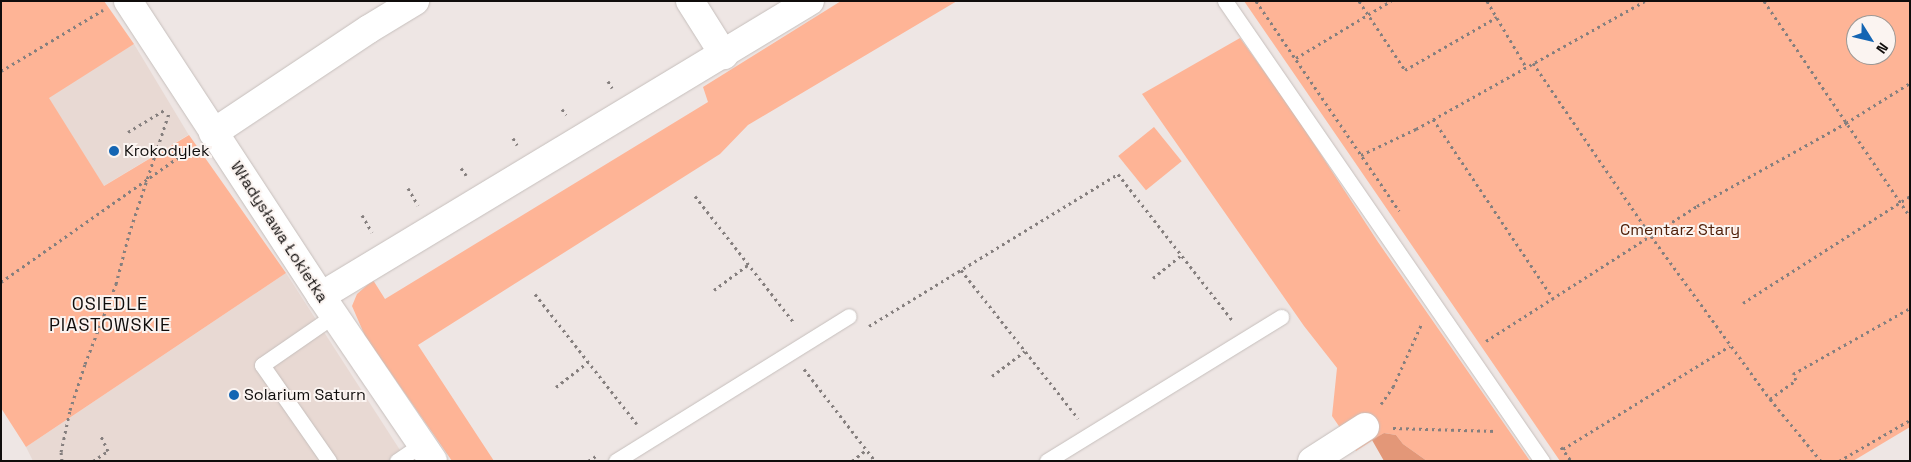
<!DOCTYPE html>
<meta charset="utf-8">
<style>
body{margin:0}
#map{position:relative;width:1911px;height:462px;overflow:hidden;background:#eee6e4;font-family:"Space Grotesk",sans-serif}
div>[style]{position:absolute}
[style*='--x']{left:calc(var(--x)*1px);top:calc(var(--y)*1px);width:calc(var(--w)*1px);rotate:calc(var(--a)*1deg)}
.built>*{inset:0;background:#e8d9d3;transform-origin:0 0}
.green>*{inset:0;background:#feb496;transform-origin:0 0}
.forest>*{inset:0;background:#e39778}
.path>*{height:3px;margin-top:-1.5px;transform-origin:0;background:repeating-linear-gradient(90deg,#857f7e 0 2.5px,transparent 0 6.5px)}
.roads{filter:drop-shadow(0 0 1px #c6bfbc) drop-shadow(0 0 1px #c6bfbc)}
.service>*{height:15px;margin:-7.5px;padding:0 7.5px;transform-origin:7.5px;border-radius:7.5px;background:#fff}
.minor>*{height:28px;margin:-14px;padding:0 14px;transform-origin:14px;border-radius:14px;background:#fff}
.dots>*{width:14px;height:14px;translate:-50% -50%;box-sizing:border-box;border:2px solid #fbf4f1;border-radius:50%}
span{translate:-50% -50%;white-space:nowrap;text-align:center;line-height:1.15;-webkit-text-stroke:4px #fbf4f1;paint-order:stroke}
.poi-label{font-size:16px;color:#100d0c}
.left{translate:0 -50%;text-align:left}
.park-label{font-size:16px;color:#51210b}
.street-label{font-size:16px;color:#100d0c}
.neighbourhood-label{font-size:18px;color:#100d0c;letter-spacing:1px}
.frame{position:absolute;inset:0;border:2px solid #100d0c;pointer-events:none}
.north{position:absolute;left:1846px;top:15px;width:50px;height:50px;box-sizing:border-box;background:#fbf4f1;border:1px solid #9d9895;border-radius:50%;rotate:126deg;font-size:14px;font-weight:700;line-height:20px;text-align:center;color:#100d0c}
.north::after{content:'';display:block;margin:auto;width:18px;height:22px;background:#1465b3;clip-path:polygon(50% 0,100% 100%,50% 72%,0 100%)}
</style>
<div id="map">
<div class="built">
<div style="left:134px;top:44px;width:106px;height:102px;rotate:59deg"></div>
<div style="clip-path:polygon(286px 273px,407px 461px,33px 461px,26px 447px)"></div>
</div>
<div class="green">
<div style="clip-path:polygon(1px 1px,104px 1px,134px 44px,49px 98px,104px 186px,189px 135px,286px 273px,26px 447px,1px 408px)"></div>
<div style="clip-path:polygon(841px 1px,957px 1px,748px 125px,720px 154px,418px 345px,494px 461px,452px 461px,365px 336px,352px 306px,357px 294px,373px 280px,385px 299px,708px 102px,703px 87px)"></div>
<div style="clip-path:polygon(evenodd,1244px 1px,1910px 1px,1910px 427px,1853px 461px,1560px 461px,1244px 1px,1856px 25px,1886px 25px,1886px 55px,1856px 55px,1856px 25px)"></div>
<div style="clip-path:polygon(1240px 38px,1290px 107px,1378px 242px,1530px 461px,1427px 461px,1403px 444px,1396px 435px,1384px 433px,1356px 451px,1332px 416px,1337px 368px,1304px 326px,1142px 94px)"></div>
<div style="left:1154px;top:127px;width:44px;height:46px;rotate:51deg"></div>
</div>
<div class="forest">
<div style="clip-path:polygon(1384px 433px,1396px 435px,1403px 444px,1427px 461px,1384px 461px,1372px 440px)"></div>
</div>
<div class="path">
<div style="--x:1256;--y:1;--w:254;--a:55.7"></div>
<div style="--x:1359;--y:1;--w:83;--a:56.3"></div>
<div style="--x:1405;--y:70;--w:106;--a:-29.9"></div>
<div style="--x:1487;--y:1;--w:77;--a:59.4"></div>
<div style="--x:1764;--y:1;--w:261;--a:55.9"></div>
<div style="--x:1296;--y:58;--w:111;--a:-31"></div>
<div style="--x:1533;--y:63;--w:209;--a:55.7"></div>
<div style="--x:1651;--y:236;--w:202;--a:53.9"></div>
<div style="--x:1770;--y:399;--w:80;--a:50.6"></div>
<div style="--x:1;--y:71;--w:119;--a:-30.9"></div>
<div style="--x:608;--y:81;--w:8;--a:60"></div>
<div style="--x:562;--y:109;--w:7;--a:56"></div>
<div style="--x:1433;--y:119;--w:216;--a:56.2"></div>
<div style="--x:128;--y:132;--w:44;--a:-31.2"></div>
<div style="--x:513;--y:138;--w:8;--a:60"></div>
<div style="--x:1361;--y:155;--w:61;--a:-25.3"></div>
<div style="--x:1416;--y:129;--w:262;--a:-29.2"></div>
<div style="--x:461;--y:168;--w:9;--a:54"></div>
<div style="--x:408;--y:188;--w:20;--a:60"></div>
<div style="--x:695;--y:196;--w:162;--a:52"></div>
<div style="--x:362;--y:215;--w:20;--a:60"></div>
<div style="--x:961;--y:270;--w:189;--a:51.7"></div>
<div style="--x:1153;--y:278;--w:36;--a:-39"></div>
<div style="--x:1;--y:282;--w:233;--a:-35.1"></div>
<div style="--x:714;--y:290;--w:44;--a:-36.6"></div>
<div style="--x:535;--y:294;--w:165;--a:51.9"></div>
<div style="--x:1743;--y:303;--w:198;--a:-32.6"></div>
<div style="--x:869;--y:326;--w:292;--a:-31.4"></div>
<div style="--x:1118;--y:174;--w:187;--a:52"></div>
<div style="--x:1486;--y:341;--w:250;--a:-32.6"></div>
<div style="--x:1697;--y:206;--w:171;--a:-29.1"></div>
<div style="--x:1846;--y:123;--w:75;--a:-32"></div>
<div style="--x:804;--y:369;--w:116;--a:52.3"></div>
<div style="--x:992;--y:376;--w:41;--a:-37.1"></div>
<div style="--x:556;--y:387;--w:41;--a:-38"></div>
<div style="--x:1770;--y:399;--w:32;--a:-36"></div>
<div style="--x:1796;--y:380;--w:7;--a:-117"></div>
<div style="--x:1793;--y:374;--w:134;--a:-29.4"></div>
<div style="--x:1381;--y:404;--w:21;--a:-55"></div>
<div style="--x:1393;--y:387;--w:70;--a:-65.6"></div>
<div style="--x:1393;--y:428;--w:103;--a:1.7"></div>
<div style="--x:1561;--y:447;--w:17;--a:54"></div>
<div style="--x:1563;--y:449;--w:196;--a:-31.7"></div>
<div style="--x:62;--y:461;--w:9;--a:-96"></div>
<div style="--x:61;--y:452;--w:43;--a:-77.9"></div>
<div style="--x:70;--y:410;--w:48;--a:-71.9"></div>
<div style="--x:85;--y:364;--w:86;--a:-68.8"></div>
<div style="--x:116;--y:284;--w:52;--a:-75.4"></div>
<div style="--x:129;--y:234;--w:127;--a:-71.7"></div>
<div style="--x:93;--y:461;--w:18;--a:-34"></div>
<div style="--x:108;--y:451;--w:19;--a:-115"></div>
<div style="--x:588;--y:461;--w:9;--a:-32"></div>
<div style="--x:852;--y:461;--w:18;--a:-38"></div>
<div style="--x:1839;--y:461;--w:82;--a:-30"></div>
</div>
<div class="roads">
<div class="service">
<div style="--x:1225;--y:1;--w:559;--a:55.43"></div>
<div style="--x:329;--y:461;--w:117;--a:-124.9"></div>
<div style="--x:262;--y:365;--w:86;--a:-34.6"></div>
<div style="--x:397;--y:461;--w:29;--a:-34"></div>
<div style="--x:616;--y:461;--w:274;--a:-31.9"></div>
<div style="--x:1047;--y:461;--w:275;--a:-31.6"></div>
</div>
<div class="minor">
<div style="--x:128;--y:1;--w:353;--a:56.8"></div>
<div style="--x:321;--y:296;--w:199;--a:55.8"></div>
<div style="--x:690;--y:1;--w:64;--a:57.8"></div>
<div style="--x:213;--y:133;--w:187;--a:-33.7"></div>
<div style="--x:369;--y:29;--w:54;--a:-31.3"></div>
<div style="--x:321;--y:296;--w:571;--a:-31.1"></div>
<div style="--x:1312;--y:461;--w:63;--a:-32.7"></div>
</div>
</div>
<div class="dots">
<div style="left:114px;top:151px;background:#1465b3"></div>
<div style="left:234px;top:395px;background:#1465b3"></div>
</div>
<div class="poi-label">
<span class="left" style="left:124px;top:151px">Krokodylek</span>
<span class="left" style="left:244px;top:395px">Solarium Saturn</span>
</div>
<div class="park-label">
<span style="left:1680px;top:230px">Cmentarz Stary</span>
</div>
<div class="street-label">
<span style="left:279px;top:232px;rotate:57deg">Władysława Łokietka</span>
</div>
<div class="neighbourhood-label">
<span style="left:110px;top:315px">OSIEDLE<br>PIASTOWSKIE</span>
</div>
<div class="frame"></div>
<div class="north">N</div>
</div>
